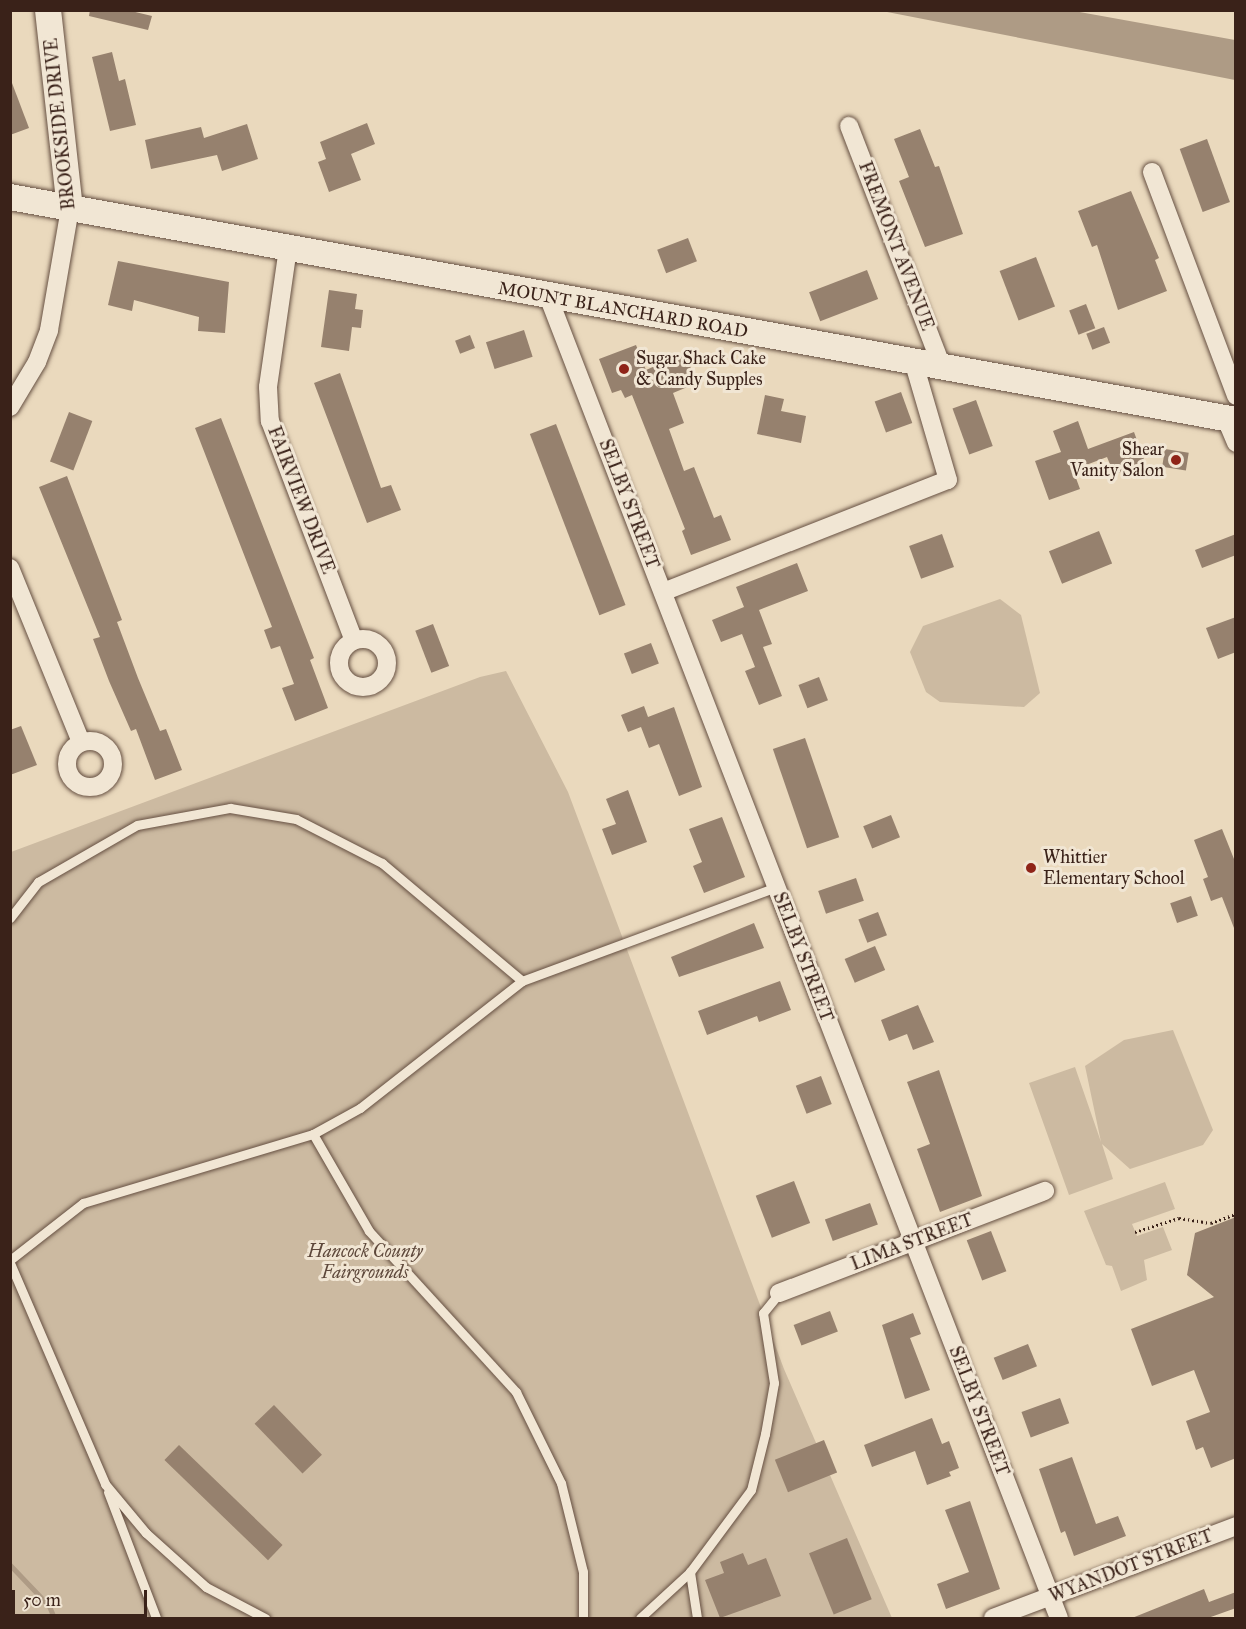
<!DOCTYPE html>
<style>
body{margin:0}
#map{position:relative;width:1246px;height:1629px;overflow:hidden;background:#ead9bd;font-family:"IM FELL Great Primer",serif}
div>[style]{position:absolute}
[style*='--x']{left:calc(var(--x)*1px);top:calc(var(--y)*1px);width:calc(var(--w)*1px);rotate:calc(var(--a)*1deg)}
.green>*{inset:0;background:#ccbaa1}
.water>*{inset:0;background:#ae9b85}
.stream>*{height:5px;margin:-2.5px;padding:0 2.5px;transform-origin:2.5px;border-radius:2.5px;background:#ae9b85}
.building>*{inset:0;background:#96816e;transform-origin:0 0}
.path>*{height:3px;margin-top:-1.5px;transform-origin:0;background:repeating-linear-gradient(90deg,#3a2219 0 1.5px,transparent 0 4.5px)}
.roads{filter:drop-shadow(0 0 2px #665042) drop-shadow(0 0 2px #665042)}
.lane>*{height:9px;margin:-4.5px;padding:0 4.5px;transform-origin:4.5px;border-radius:4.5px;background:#f1e6d4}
.street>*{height:18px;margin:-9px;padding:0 9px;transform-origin:9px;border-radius:9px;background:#f1e6d4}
.street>.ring{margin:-9px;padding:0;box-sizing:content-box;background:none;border:18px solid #f1e6d4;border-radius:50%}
.secondary>*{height:26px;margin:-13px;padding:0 13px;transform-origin:13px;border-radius:13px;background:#f1e6d4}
.dots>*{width:16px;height:16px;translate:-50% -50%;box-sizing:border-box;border:3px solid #f1e6d4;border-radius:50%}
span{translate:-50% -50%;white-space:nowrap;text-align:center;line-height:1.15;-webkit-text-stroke:6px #f1e6d4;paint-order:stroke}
.street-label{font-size:18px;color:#3a2219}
.poi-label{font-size:18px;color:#3a2219}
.left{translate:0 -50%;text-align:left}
.right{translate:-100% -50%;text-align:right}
.park-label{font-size:18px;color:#5e483b;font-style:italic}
.frame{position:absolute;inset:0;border:12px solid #3a2219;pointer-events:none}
.scale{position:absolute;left:12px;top:1590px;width:135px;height:27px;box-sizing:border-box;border:3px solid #3a2219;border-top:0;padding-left:8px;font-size:18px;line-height:21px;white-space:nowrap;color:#3a2219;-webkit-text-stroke:4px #f1e6d4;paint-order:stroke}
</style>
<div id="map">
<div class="green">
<div style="clip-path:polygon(1000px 599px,1021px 615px,1040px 693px,1024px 707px,940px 702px,926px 692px,910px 652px,923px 626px)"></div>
<div style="clip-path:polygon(506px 671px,568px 792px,784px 1369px,892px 1618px,11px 1618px,11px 852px,480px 677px)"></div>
<div style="clip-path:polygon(1173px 1030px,1213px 1130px,1203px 1145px,1130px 1169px,1102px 1144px,1113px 1179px,1069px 1195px,1029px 1083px,1075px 1067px,1101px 1142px,1085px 1066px,1124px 1040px)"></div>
<div style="clip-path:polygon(1165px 1182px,1175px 1209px,1132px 1224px,1137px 1236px,1163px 1227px,1172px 1250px,1144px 1260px,1147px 1280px,1121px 1291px,1112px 1266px,1106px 1265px,1084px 1211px)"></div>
</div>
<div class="water">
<div style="clip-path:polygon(882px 11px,1074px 11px,1235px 40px,1235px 80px)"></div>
</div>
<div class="stream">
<div style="--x:10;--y:1565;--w:57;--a:46.4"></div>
<div style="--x:49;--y:1606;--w:13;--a:67"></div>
</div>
<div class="building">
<div style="clip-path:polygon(90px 10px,127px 10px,152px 16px,148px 30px,89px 16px)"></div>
<div style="clip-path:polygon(112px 52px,119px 81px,125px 79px,136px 125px,110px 131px,92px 57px)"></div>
<div style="clip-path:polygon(12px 83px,29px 128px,10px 135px,10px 84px)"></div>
<div style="clip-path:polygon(367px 123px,375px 144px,351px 154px,361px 180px,329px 192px,318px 162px,326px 159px,320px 142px)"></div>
<div style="clip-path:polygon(247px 124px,258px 159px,222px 171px,217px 155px,151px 169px,145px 140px,201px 127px,204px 138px)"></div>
<div style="clip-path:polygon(920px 129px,935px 167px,939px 166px,963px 234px,925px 247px,899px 181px,909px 177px,894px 139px)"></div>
<div style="left:1207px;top:139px;width:67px;height:29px;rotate:70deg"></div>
<div style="clip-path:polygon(1131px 191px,1159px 258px,1155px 260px,1167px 291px,1118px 310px,1097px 245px,1092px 247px,1078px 211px)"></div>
<div style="left:688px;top:238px;width:25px;height:33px;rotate:69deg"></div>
<div style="left:1036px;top:257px;width:53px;height:39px;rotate:69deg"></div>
<div style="clip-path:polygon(118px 261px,229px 282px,225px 333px,198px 331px,199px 317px,134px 300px,132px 311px,108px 305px)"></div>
<div style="left:867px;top:270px;width:31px;height:62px;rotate:69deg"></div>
<div style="clip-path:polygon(329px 290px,357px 294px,355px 309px,363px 310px,361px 328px,352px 327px,349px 351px,321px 347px)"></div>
<div style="left:1086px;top:304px;width:26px;height:18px;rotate:69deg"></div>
<div style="left:1104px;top:327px;width:17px;height:19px;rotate:69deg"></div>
<div style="left:524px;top:330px;width:28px;height:40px;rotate:72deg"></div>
<div style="left:470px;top:335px;width:14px;height:16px;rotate:69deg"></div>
<div style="clip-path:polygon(636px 345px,646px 370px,685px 353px,697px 383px,673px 393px,684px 423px,669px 429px,684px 471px,694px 467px,714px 518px,721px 515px,731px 540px,691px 555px,682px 531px,685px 529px,632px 395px,625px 398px,621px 390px,612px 393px,599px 359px)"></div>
<div style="clip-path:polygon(340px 373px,381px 488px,391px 485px,401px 510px,367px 523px,314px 383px)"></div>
<div style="left:901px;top:392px;width:33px;height:28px;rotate:70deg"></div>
<div style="clip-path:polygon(765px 395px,784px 399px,781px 411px,806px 416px,801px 443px,757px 434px)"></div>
<div style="left:976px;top:400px;width:49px;height:25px;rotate:70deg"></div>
<div style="left:69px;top:412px;width:25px;height:53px;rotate:21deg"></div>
<div style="clip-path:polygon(221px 418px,314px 658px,310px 660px,328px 708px,295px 721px,282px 688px,294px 684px,280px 646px,271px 649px,264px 630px,272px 627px,195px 428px)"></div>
<div style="clip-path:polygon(1078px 421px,1088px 449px,1134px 432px,1146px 465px,1114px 474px,1107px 457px,1073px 470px,1080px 489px,1049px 500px,1035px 461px,1061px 452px,1053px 431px)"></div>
<div style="left:556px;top:424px;width:194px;height:28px;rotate:69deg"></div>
<div style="left:1165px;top:449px;width:24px;height:18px;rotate:9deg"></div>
<div style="clip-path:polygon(67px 476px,122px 620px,117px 622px,138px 678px,160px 731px,166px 729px,182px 770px,155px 780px,136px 729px,131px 731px,109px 681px,93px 639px,100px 637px,39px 487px)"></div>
<div style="left:1099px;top:531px;width:35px;height:54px;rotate:68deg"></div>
<div style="left:942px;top:534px;width:35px;height:35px;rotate:70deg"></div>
<div style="clip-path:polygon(1236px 534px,1236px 555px,1202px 568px,1195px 550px)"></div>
<div style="clip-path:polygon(797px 563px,808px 591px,759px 610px,772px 644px,763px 647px,782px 696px,759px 705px,745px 671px,755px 667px,742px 634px,721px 642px,712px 620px,744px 607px,736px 587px)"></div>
<div style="clip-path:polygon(1236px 617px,1236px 652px,1218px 659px,1206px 628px)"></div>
<div style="left:433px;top:624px;width:45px;height:19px;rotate:69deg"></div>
<div style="left:651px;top:643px;width:22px;height:29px;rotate:69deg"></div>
<div style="left:819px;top:677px;width:25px;height:22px;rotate:69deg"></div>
<div style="clip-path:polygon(644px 706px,648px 717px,674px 707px,702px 787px,679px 796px,659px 744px,649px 748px,641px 727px,628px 732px,621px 715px)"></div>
<div style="clip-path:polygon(21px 726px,37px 765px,10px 775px,10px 730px)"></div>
<div style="left:805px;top:738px;width:105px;height:34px;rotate:71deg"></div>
<div style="clip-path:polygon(628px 790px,647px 842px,612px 855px,602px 829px,616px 824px,606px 799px)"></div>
<div style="left:891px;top:815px;width:24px;height:30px;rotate:68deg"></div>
<div style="clip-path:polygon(722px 817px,745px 877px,704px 893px,693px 866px,702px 862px,689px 829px)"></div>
<div style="clip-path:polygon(1222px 829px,1236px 864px,1234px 928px,1222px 897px,1211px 901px,1203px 879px,1208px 877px,1194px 840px)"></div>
<div style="left:856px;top:878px;width:24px;height:40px;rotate:71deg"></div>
<div style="left:1191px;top:896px;width:21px;height:22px;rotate:71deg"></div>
<div style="left:878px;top:912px;width:25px;height:21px;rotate:69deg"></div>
<div style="clip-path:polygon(754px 923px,764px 948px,679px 977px,671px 957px)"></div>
<div style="left:875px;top:946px;width:26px;height:33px;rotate:67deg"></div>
<div style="clip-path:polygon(780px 981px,791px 1010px,759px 1022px,757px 1016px,707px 1035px,698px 1011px)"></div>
<div style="clip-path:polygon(918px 1005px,934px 1042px,913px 1050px,907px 1034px,889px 1041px,881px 1020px)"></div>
<div style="clip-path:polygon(939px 1070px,982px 1196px,940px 1212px,917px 1149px,930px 1144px,907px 1082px)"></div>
<div style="left:821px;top:1076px;width:30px;height:27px;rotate:69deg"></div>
<div style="left:794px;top:1181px;width:45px;height:41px;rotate:69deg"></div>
<div style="left:870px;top:1203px;width:23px;height:48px;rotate:70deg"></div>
<div style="clip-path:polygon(1236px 1217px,1236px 1458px,1211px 1468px,1203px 1447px,1196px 1450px,1186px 1421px,1210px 1412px,1194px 1370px,1152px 1386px,1131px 1329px,1214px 1297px,1187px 1275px,1195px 1233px)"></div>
<div style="left:991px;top:1231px;width:43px;height:26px;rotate:69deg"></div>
<div style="left:830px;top:1311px;width:22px;height:39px;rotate:69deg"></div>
<div style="clip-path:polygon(913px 1313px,921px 1334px,910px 1338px,930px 1390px,905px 1399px,882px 1325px)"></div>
<div style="left:1028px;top:1344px;width:24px;height:37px;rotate:68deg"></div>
<div style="left:1060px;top:1398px;width:27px;height:41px;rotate:70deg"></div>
<div style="left:274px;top:1405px;width:69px;height:27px;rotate:46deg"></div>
<div style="clip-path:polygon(932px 1418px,942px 1444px,949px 1441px,959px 1468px,949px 1472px,951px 1476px,927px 1485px,915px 1451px,872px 1467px,864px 1445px)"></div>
<div style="left:824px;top:1440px;width:35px;height:53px;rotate:68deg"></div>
<div style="left:179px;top:1445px;width:144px;height:21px;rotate:44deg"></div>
<div style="clip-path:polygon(1072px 1457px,1096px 1524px,1118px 1516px,1126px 1536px,1074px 1556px,1065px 1531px,1061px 1533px,1039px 1469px)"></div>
<div style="clip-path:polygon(970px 1501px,1000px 1589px,946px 1609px,937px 1584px,969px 1572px,945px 1510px)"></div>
<div style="left:847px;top:1538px;width:66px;height:41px;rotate:68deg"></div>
<div style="clip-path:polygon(743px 1553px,748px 1565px,766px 1558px,781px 1596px,720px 1618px,705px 1580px,724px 1573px,720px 1562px)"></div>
<div style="clip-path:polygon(1204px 1589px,1209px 1602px,1236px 1592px,1236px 1608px,1208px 1618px,1132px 1618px)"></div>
</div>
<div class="path">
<div style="--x:1135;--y:1232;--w:46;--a:-17.7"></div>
<div style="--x:1179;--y:1218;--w:32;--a:9"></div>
<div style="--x:1211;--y:1223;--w:27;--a:-20"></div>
</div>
<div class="roads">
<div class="lane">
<div style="--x:10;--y:918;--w:46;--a:-52.1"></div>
<div style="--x:38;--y:882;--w:114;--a:-29.9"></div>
<div style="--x:137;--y:825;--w:95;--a:-10.4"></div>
<div style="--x:230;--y:808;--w:67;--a:9.5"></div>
<div style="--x:296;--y:819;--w:97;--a:27.1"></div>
<div style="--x:382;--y:863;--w:183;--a:40.1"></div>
<div style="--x:313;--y:1134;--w:54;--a:-29"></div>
<div style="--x:360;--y:1108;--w:206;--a:-38.1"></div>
<div style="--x:522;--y:981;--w:271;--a:-20.3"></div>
<div style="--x:10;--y:1260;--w:93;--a:-38"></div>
<div style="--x:83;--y:1203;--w:240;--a:-16.7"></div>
<div style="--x:313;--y:1134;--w:112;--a:60"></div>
<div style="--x:369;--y:1231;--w:218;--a:47.6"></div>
<div style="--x:516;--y:1392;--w:102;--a:63.7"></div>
<div style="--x:561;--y:1483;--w:92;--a:76.1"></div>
<div style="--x:583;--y:1572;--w:46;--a:90"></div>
<div style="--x:10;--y:1263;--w:241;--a:66.7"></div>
<div style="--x:105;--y:1484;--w:64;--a:50.1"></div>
<div style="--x:146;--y:1533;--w:81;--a:42"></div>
<div style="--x:206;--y:1587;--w:67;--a:27.7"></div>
<div style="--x:108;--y:1492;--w:135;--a:69.1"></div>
<div style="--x:640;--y:1618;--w:68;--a:-42.6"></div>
<div style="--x:697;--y:1618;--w:47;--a:-98.7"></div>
<div style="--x:690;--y:1572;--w:102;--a:-53.4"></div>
<div style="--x:751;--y:1490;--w:58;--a:-76"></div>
<div style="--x:765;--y:1434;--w:52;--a:-80"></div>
<div style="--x:774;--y:1383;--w:71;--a:-98.9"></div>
<div style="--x:763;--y:1313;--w:26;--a:-51"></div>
</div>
<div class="street">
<div style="--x:849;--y:126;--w:258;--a:68.9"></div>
<div style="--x:1152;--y:172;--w:239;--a:69.4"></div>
<div style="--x:288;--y:248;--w:140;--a:98.2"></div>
<div style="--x:268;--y:387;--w:34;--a:87"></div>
<div style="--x:270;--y:421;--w:235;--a:69.1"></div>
<div style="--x:548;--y:296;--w:1417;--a:68.87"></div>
<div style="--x:10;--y:407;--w:52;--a:-59"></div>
<div style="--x:37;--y:362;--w:34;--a:-69"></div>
<div style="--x:49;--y:330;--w:124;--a:-80.2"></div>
<div style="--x:1226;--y:419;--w:26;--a:67"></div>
<div style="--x:10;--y:568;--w:188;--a:67.8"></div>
<div style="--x:663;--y:592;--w:306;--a:-21.5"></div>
<div style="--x:948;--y:480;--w:121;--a:-106.3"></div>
<div class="ring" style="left:339px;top:639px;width:30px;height:30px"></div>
<div class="ring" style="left:67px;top:741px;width:28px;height:28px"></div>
<div style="--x:779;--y:1293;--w:285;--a:-21"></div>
<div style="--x:993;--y:1618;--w:260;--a:-20.7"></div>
</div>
<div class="secondary">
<div style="--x:48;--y:10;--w:199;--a:83.7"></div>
<div style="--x:10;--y:197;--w:1246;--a:10.31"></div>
</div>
</div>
<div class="dots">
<div style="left:624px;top:369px;background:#8f2418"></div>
<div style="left:1176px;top:460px;background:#8f2418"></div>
<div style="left:1031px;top:868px;background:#8f2418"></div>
</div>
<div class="street-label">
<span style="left:60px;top:124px;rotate:-96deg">BROOKSIDE DRIVE</span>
<span style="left:896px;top:246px;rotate:69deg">FREMONT AVENUE</span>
<span style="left:623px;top:310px;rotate:10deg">MOUNT BLANCHARD ROAD</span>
<span style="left:301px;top:500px;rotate:69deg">FAIRVIEW DRIVE</span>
<span style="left:629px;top:504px;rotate:69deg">SELBY STREET</span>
<span style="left:803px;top:957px;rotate:69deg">SELBY STREET</span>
<span style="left:912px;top:1242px;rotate:-21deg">LIMA STREET</span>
<span style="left:979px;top:1411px;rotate:69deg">SELBY STREET</span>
<span style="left:1131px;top:1566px;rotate:-21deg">WYANDOT STREET</span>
</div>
<div class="poi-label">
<span class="left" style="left:636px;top:369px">Sugar Shack Cake<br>&amp; Candy Supples</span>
<span class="right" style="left:1164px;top:460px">Shear<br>Vanity Salon</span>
<span class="left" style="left:1043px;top:868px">Whittier<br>Elementary School</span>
</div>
<div class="park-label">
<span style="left:365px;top:1262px">Hancock County<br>Fairgrounds</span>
</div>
<div class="frame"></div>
<div class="scale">50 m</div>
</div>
